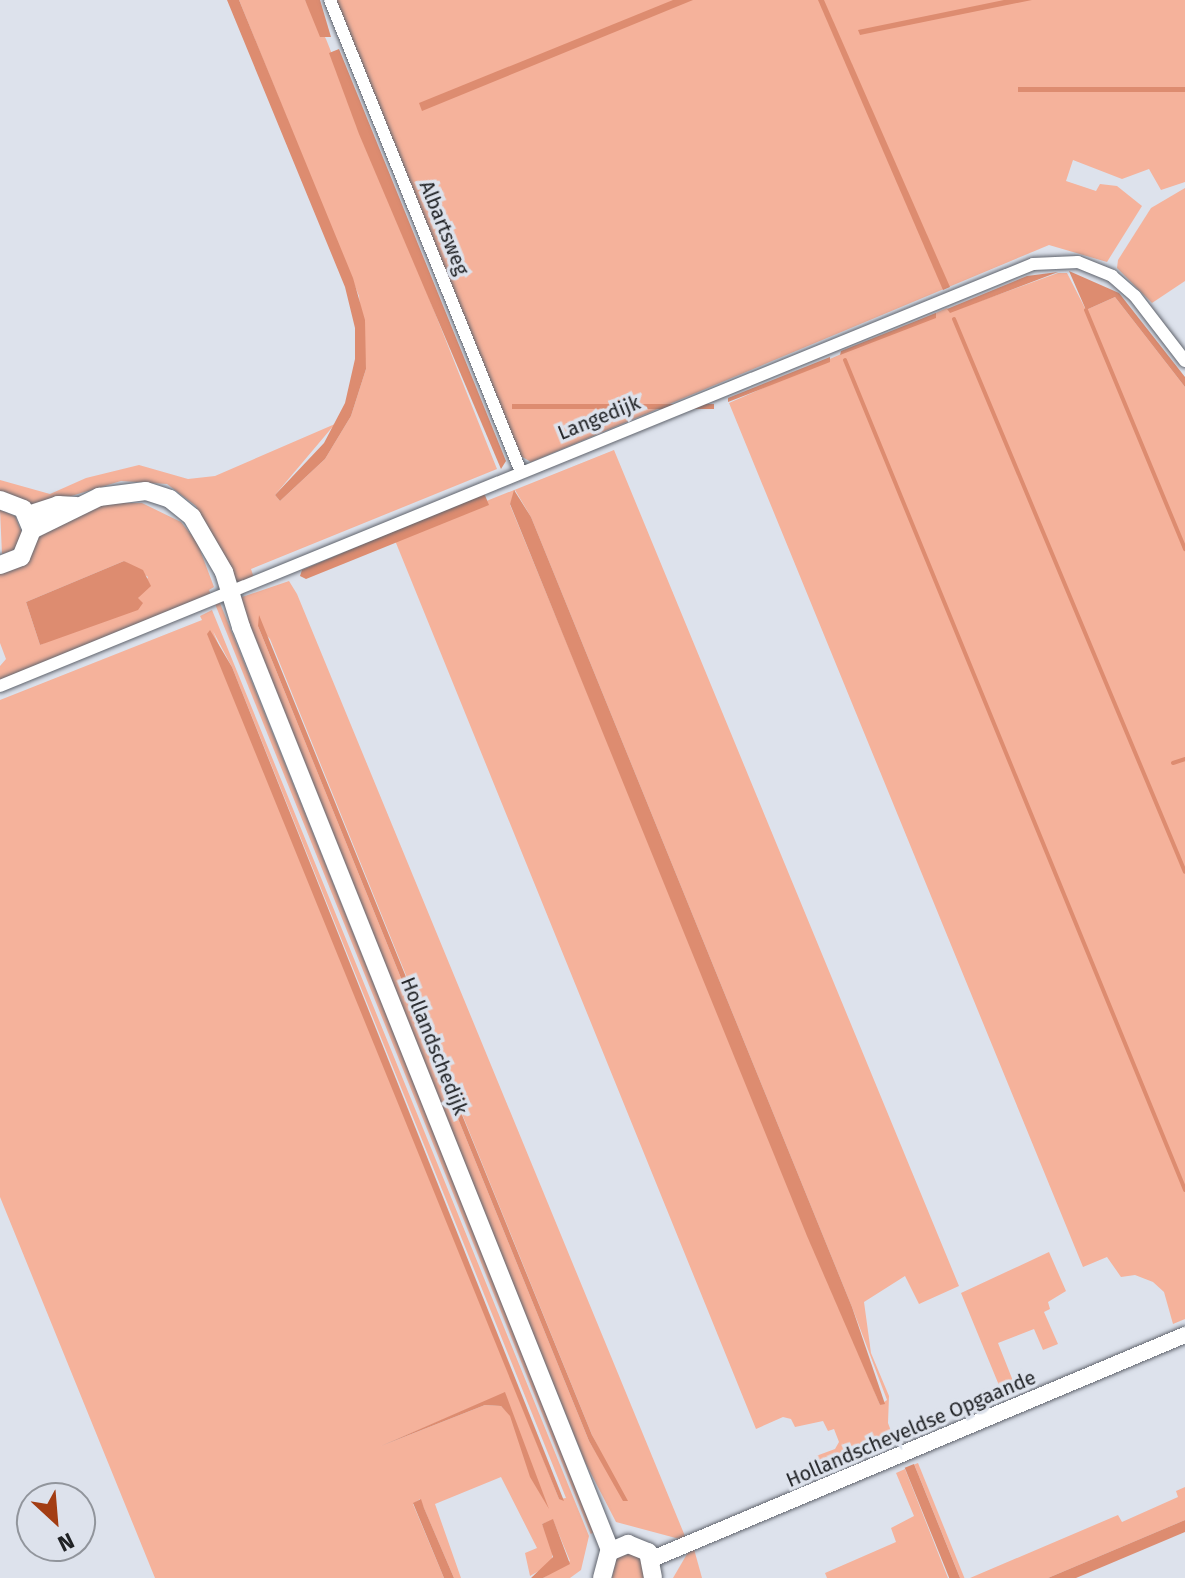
<!DOCTYPE html>
<style>
body{margin:0}
#map{position:relative;width:1185px;height:1578px;overflow:hidden;background:#dde2ec;font-family:"Fira Sans",sans-serif}
div>[style]{position:absolute}
[style*='--x']{left:calc(var(--x)*1px);top:calc(var(--y)*1px);width:calc(var(--w)*1px);rotate:calc(var(--a)*1deg)}
.green>*{inset:0;background:#f5b29b;transform-origin:0 0}
.water>*{inset:0;background:#dd8c70;transform-origin:0 0}
.stream>*{height:4px;margin:-2px;padding:0 2px;transform-origin:2px;border-radius:2px;background:#dd8c70}
.roads{filter:drop-shadow(0 0 2px #5f636c) drop-shadow(0 0 2px #5f636c)}
.minor>*{height:12px;margin:-6px;padding:0 6px;transform-origin:6px;border-radius:6px;background:#fff}
.tertiary>*{height:16px;margin:-8px;padding:0 8px;transform-origin:8px;border-radius:8px;background:#fff}
.secondary>*{height:18px;margin:-9px;padding:0 9px;transform-origin:9px;border-radius:9px;background:#fff}
span{translate:-50% -50%;white-space:nowrap;text-align:center;line-height:1.15;-webkit-text-stroke:7px #dde2ec;paint-order:stroke}
.street-label{font-size:20px;color:#202225}
.north{position:absolute;left:16px;top:1482px;width:80px;height:80px;box-sizing:border-box;background:#dde2ec;border:2px solid #91959c;border-radius:50%;rotate:154deg;font-size:22px;font-weight:700;line-height:32px;text-align:center;color:#202225}
.north::after{content:'';display:block;margin:auto;width:28px;height:36px;background:#a33d13;clip-path:polygon(50% 0,100% 100%,50% 72%,0 100%)}
</style>
<div id="map">
<div class="green">
<div style="clip-path:polygon(239px 0,305px 0,326px 39px,497px 469px,251px 569px,254px 578px,239px 584px,232px 581px,196px 506px,167px 484px,121px 481px,35px 507px,0 492px,0 480px,50px 494px,86px 478px,139px 465px,188px 479px,215px 476px,335px 424px,275px 495px,280px 501px,325px 459px,351px 416px,366px 369px,359px 296px)"></div>
<div style="clip-path:polygon(334px 0,1185px 0,1185px 182px,1161px 190px,1149px 169px,1122px 179px,1073px 160px,1066px 181px,1096px 191px,1100px 184px,1117px 186px,1142px 206px,1107px 262px,1049px 245px,531px 462px,519px 455px)"></div>
<div style="clip-path:polygon(1185px 188px,1185px 281px,1152px 303px,1117px 268px,1118px 260px,1151px 208px)"></div>
<div style="clip-path:polygon(1058px 273px,1067px 273px,1086px 310px,1115px 297px,1185px 387px,1185px 1319px,1173px 1324px,1164px 1292px,1153px 1282px,1135px 1275px,1121px 1277px,1107px 1257px,1083px 1267px,729px 403px,947px 308px,950px 312px)"></div>
<div style="clip-path:polygon(evenodd,614px 450px,959px 1286px,919px 1304px,905px 1276px,864px 1302px,871px 1353px,889px 1396px,888px 1423px,895px 1442px,822px 1474px,816px 1456px,835px 1449px,839px 1442px,834px 1429px,828px 1431px,823px 1421px,795px 1427px,791px 1419px,783px 1417px,756px 1429px,394px 538px,614px 450px,515px 490px,531px 517px,852px 1307px,887px 1400px,880px 1405px,510px 505px,515px 490px)"></div>
<div style="clip-path:polygon(evenodd,102px 503px,142px 503px,181px 522px,197px 542px,214px 587px,209px 590px,211px 595px,0 681px,0 666px,6px 659px,0 643px,0 570px,41px 533px,102px 503px,124px 561px,148px 577px,138px 598px,40px 645px,26px 602px,124px 561px)"></div>
<div style="clip-path:polygon(0 510px,15px 516px,22px 533px,14px 550px,2px 554px)"></div>
<div style="clip-path:polygon(evenodd,289px 581px,297px 594px,687px 1541px,616px 1522px,585px 1462px,254px 643px,239px 598px,289px 581px,258px 626px,270px 639px,592px 1435px,625px 1501px,589px 1441px,258px 626px)"></div>
<div style="left:220px;top:603px;width:1002px;height:5px;rotate:68deg"></div>
<div style="clip-path:polygon(evenodd,212px 610px,589px 1536px,581px 1570px,570px 1578px,543px 1578px,570px 1561px,553px 1520px,542px 1524px,553px 1550px,551px 1564px,530px 1576px,525px 1553px,537px 1548px,501px 1477px,435px 1504px,461px 1578px,454px 1578px,420px 1499px,413px 1504px,444px 1578px,155px 1578px,0 1197px,0 700px,202px 620px,200px 616px,212px 610px,213px 631px,232px 667px,566px 1498px,559px 1499px,213px 631px,212px 610px,505px 1393px,509px 1414px,501px 1406px,485px 1405px,381px 1446px,505px 1393px)"></div>
<div style="clip-path:polygon(1049px 1252px,1066px 1291px,1048px 1302px,1050px 1309px,1044px 1312px,1058px 1344px,1043px 1350px,1034px 1329px,998px 1343px,1013px 1381px,1005px 1384px,1008px 1393px,1003px 1395px,961px 1293px)"></div>
<div style="left:918px;top:1463px;width:124px;height:4px;rotate:68deg"></div>
<div style="clip-path:polygon(905px 1469px,948px 1578px,827px 1578px,825px 1573px,896px 1542px,891px 1528px,914px 1516px,896px 1473px)"></div>
<div style="clip-path:polygon(1185px 1487px,1185px 1520px,1048px 1578px,970px 1578px,1118px 1515px,1122px 1522px,1178px 1497px,1176px 1491px)"></div>
<div style="clip-path:polygon(694px 1549px,702px 1578px,673px 1578px,687px 1554px)"></div>
<div style="clip-path:polygon(633px 1553px,643px 1560px,644px 1578px,612px 1578px,617px 1557px)"></div>
</div>
<div class="water">
<div style="clip-path:polygon(227px 0,239px 0,353px 278px,365px 320px,366px 369px,351px 416px,325px 459px,280px 501px,275px 495px,324px 443px,345px 403px,355px 359px,355px 328px,345px 287px)"></div>
<div style="clip-path:polygon(305px 0,320px 0,331px 37px,320px 37px)"></div>
<div style="clip-path:polygon(673px 0,693px 0,422px 111px,419px 103px)"></div>
<div style="clip-path:polygon(818px 0,824px 0,950px 287px,943px 290px)"></div>
<div style="clip-path:polygon(1004px 0,1032px 0,860px 35px,858px 30px)"></div>
<div style="clip-path:polygon(339px 49px,506px 461px,501px 469px,359px 134px,329px 53px)"></div>
<div style="left:1185px;top:87px;width:5px;height:167px;rotate:90deg"></div>
<div style="clip-path:polygon(1069px 271px,1119px 293px,1185px 377px,1185px 387px,1115px 297px,1086px 310px)"></div>
<div style="clip-path:polygon(1058px 272px,950px 313px,947px 309px,1027px 276px)"></div>
<div style="clip-path:polygon(936px 313px,936px 318px,840px 355px,841px 351px)"></div>
<div style="clip-path:polygon(830px 357px,830px 362px,728px 402px,728px 398px)"></div>
<div style="left:714px;top:404px;width:5px;height:202px;rotate:90deg"></div>
<div style="clip-path:polygon(514px 490px,531px 517px,852px 1307px,885px 1404px,880px 1405px,807px 1236px,510px 504px)"></div>
<div style="clip-path:polygon(484px 493px,489px 505px,306px 579px,300px 576px,302px 570px)"></div>
<div style="clip-path:polygon(124px 561px,143px 570px,151px 586px,138px 598px,143px 603px,138px 610px,40px 645px,26px 602px)"></div>
<div style="clip-path:polygon(259px 615px,592px 1435px,628px 1501px,623px 1501px,589px 1441px,258px 626px)"></div>
<div style="clip-path:polygon(210px 630px,232px 667px,564px 1501px,559px 1499px,207px 634px)"></div>
<div style="clip-path:polygon(505px 1392px,549px 1509px,530px 1477px,510px 1416px,501px 1406px,485px 1405px,381px 1446px)"></div>
<div style="left:914px;top:1464px;width:123px;height:10px;rotate:68deg"></div>
<div style="clip-path:polygon(421px 1499px,424px 1508px,454px 1578px,444px 1578px,413px 1503px)"></div>
<div style="clip-path:polygon(553px 1519px,570px 1564px,543px 1578px,531px 1578px,553px 1557px,542px 1524px)"></div>
<div style="clip-path:polygon(1185px 1520px,1185px 1532px,1076px 1578px,1048px 1578px)"></div>
</div>
<div class="stream">
<div style="--x:1086;--y:310;--w:259;--a:67.5"></div>
<div style="--x:954;--y:319;--w:599;--a:67.33"></div>
<div style="--x:845;--y:360;--w:897;--a:67.72"></div>
<div style="--x:1173;--y:763;--w:13;--a:-18"></div>
</div>
<div class="roads">
<div class="minor">
<div style="--x:330;--y:0;--w:509;--a:67.97"></div>
<div style="--x:0;--y:686;--w:1116;--a:-22.22"></div>
<div style="--x:1033;--y:264;--w:45;--a:-2.5"></div>
<div style="--x:1078;--y:262;--w:37;--a:22"></div>
<div style="--x:1112;--y:276;--w:30;--a:41"></div>
<div style="--x:1135;--y:296;--w:82;--a:52.4"></div>
</div>
<div class="tertiary">
<div style="--x:652;--y:1559;--w:578;--a:-22.8"></div>
</div>
<div class="secondary">
<div style="--x:0;--y:500;--w:25;--a:21"></div>
<div style="--x:23;--y:509;--w:23;--a:67"></div>
<div style="--x:32;--y:530;--w:29;--a:112"></div>
<div style="--x:21;--y:557;--w:22;--a:159"></div>
<div style="--x:28;--y:515;--w:32;--a:-18"></div>
<div style="--x:58;--y:505;--w:18;--a:3"></div>
<div style="--x:32;--y:530;--w:75;--a:-26.2"></div>
<div style="--x:99;--y:497;--w:47;--a:-7.3"></div>
<div style="--x:146;--y:491;--w:25;--a:18"></div>
<div style="--x:170;--y:499;--w:28;--a:39"></div>
<div style="--x:192;--y:517;--w:64;--a:59.8"></div>
<div style="--x:224;--y:572;--w:58;--a:72.8"></div>
<div style="--x:241;--y:627;--w:994;--a:68.21"></div>
<div style="--x:602;--y:1578;--w:27;--a:-75"></div>
<div style="--x:609;--y:1552;--w:21;--a:-23"></div>
<div style="--x:628;--y:1544;--w:22;--a:22"></div>
<div style="--x:648;--y:1552;--w:26;--a:79"></div>
</div>
</div>
<div class="street-label">
<span style="left:444px;top:228px;rotate:68deg">Albartsweg</span>
<span style="left:599px;top:418px;rotate:-22deg">Langedijk</span>
<span style="left:434px;top:1046px;rotate:68deg">Hollandschedijk</span>
<span style="left:911px;top:1429px;rotate:-23deg">Hollandscheveldse Opgaande</span>
</div>
<div class="north">N</div>
</div>
